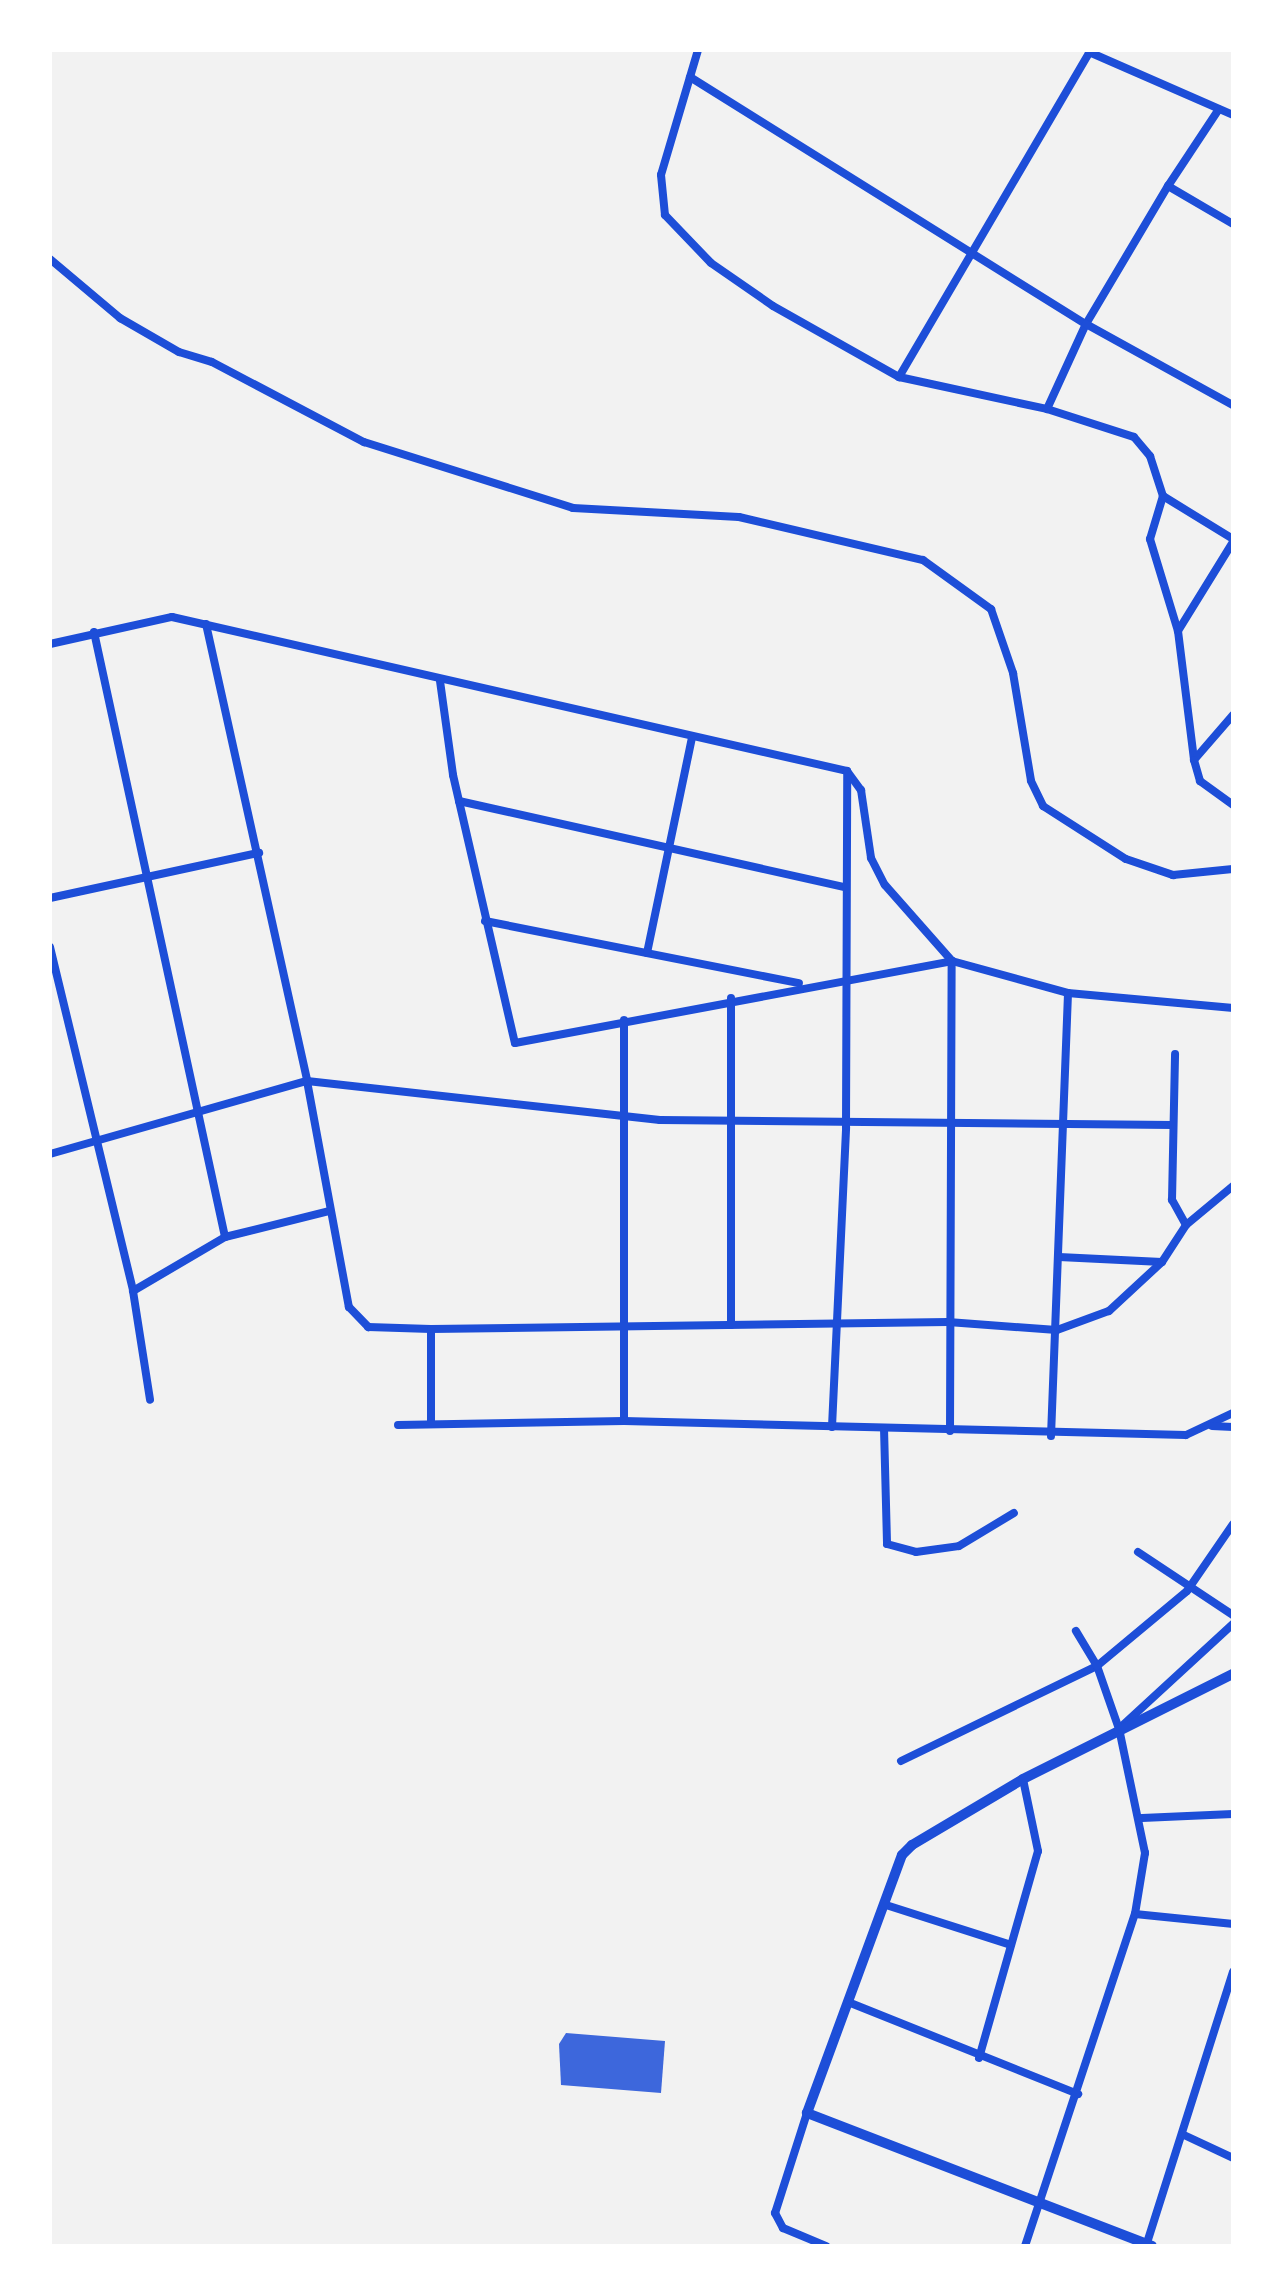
<!DOCTYPE html>
<style>
body{margin:0}
#map{position:relative;width:1283px;height:2296px;overflow:hidden;background:#f2f2f2;font-family:Poppins,sans-serif}
div>[style]{position:absolute}
[style*='--x']{left:calc(var(--x)*1px);top:calc(var(--y)*1px);width:calc(var(--w)*1px);rotate:calc(var(--a)*1deg)}
.building>*{inset:0;background:#3d67dc}
.minor>*{height:8px;margin:-4px;padding:0 4px;transform-origin:4px;border-radius:4px;background:#1d4ed8}
.tertiary>*{height:10px;margin:-5px;padding:0 5px;transform-origin:5px;border-radius:5px;background:#1d4ed8}
span{translate:-50% -50%;white-space:nowrap;text-align:center;line-height:1.15;-webkit-text-stroke:8px #fff;paint-order:stroke}
.frame{position:absolute;inset:0;border:52px solid #fff;pointer-events:none}
</style>
<div id="map">
<div class="building">
<div style="clip-path:polygon(566px 2033px,665px 2041px,661px 2093px,561px 2085px,559px 2044px)"></div>
</div>
<div class="minor">
<div style="--x:698;--y:50;--w:130;--a:106.5"></div>
<div style="--x:661;--y:175;--w:40;--a:84.3"></div>
<div style="--x:665;--y:215;--w:66;--a:46.2"></div>
<div style="--x:711;--y:263;--w:75;--a:34.7"></div>
<div style="--x:773;--y:306;--w:145;--a:29.4"></div>
<div style="--x:899;--y:377;--w:151;--a:12.2"></div>
<div style="--x:1047;--y:409;--w:91;--a:17.8"></div>
<div style="--x:1134;--y:437;--w:25;--a:50"></div>
<div style="--x:1150;--y:456;--w:42;--a:72"></div>
<div style="--x:1163;--y:496;--w:45;--a:106.8"></div>
<div style="--x:1150;--y:539;--w:96;--a:73.1"></div>
<div style="--x:1178;--y:631;--w:130;--a:82.9"></div>
<div style="--x:1194;--y:760;--w:60;--a:-49.1"></div>
<div style="--x:1089;--y:52;--w:157;--a:23.6"></div>
<div style="--x:690;--y:77;--w:467;--a:32"></div>
<div style="--x:1086;--y:324;--w:161;--a:-59.3"></div>
<div style="--x:1168;--y:186;--w:75;--a:30.3"></div>
<div style="--x:1168;--y:186;--w:92;--a:-56.5"></div>
<div style="--x:50;--y:259;--w:92;--a:40.1"></div>
<div style="--x:120;--y:318;--w:68;--a:30"></div>
<div style="--x:179;--y:352;--w:34;--a:17"></div>
<div style="--x:212;--y:362;--w:172;--a:27.8"></div>
<div style="--x:364;--y:442;--w:219;--a:17.5"></div>
<div style="--x:573;--y:508;--w:166;--a:3.1"></div>
<div style="--x:739;--y:517;--w:189;--a:13.2"></div>
<div style="--x:923;--y:560;--w:84;--a:35.8"></div>
<div style="--x:991;--y:609;--w:68;--a:71"></div>
<div style="--x:1013;--y:673;--w:109;--a:80.5"></div>
<div style="--x:1031;--y:781;--w:28;--a:64"></div>
<div style="--x:1043;--y:806;--w:98;--a:32.6"></div>
<div style="--x:1126;--y:859;--w:50;--a:18.8"></div>
<div style="--x:1173;--y:875;--w:60;--a:-5.7"></div>
<div style="--x:899;--y:377;--w:377;--a:-59.6"></div>
<div style="--x:1047;--y:409;--w:94;--a:-65.4"></div>
<div style="--x:1086;--y:324;--w:168;--a:28.9"></div>
<div style="--x:1163;--y:496;--w:82;--a:31.6"></div>
<div style="--x:206;--y:624;--w:468;--a:77.5"></div>
<div style="--x:307;--y:1081;--w:230;--a:79.5"></div>
<div style="--x:349;--y:1307;--w:28;--a:46"></div>
<div style="--x:368;--y:1327;--w:63;--a:1.8"></div>
<div style="--x:1178;--y:631;--w:105;--a:-58.3"></div>
<div style="--x:94;--y:632;--w:619;--a:77.78"></div>
<div style="--x:50;--y:644;--w:125;--a:-12.5"></div>
<div style="--x:172;--y:617;--w:692;--a:12.85"></div>
<div style="--x:847;--y:771;--w:24;--a:54"></div>
<div style="--x:861;--y:790;--w:69;--a:81.6"></div>
<div style="--x:871;--y:858;--w:30;--a:63"></div>
<div style="--x:885;--y:885;--w:101;--a:48.6"></div>
<div style="--x:952;--y:961;--w:120;--a:15.4"></div>
<div style="--x:1068;--y:993;--w:166;--a:5.2"></div>
<div style="--x:440;--y:681;--w:95;--a:82.1"></div>
<div style="--x:453;--y:775;--w:275;--a:77"></div>
<div style="--x:515;--y:1043;--w:445;--a:-10.6"></div>
<div style="--x:1194;--y:760;--w:22;--a:74"></div>
<div style="--x:1200;--y:781;--w:41;--a:36"></div>
<div style="--x:459;--y:801;--w:395;--a:12.6"></div>
<div style="--x:50;--y:898;--w:214;--a:-12.2"></div>
<div style="--x:485;--y:921;--w:320;--a:11.2"></div>
<div style="--x:50;--y:947;--w:354;--a:76.4"></div>
<div style="--x:133;--y:1291;--w:110;--a:81.1"></div>
<div style="--x:647;--y:953;--w:221;--a:-78.2"></div>
<div style="--x:50;--y:1154;--w:267;--a:-15.9"></div>
<div style="--x:307;--y:1081;--w:355;--a:6.3"></div>
<div style="--x:660;--y:1120;--w:513;--a:0.56"></div>
<div style="--x:1186;--y:1225;--w:61;--a:-39.7"></div>
<div style="--x:1059;--y:1257;--w:103;--a:2.8"></div>
<div style="--x:133;--y:1291;--w:107;--a:-30.4"></div>
<div style="--x:225;--y:1237;--w:107;--a:-14"></div>
<div style="--x:731;--y:1325;--w:327;--a:-90"></div>
<div style="--x:624;--y:1421;--w:401;--a:-90"></div>
<div style="--x:431;--y:1424;--w:95;--a:-90"></div>
<div style="--x:431;--y:1329;--w:517;--a:-0.78"></div>
<div style="--x:948;--y:1322;--w:109;--a:4.2"></div>
<div style="--x:1057;--y:1330;--w:55;--a:-20.1"></div>
<div style="--x:1109;--y:1311;--w:72;--a:-42.8"></div>
<div style="--x:1162;--y:1262;--w:44;--a:-57"></div>
<div style="--x:1186;--y:1225;--w:29;--a:-119"></div>
<div style="--x:1172;--y:1200;--w:146;--a:-88.8"></div>
<div style="--x:398;--y:1425;--w:226;--a:-1"></div>
<div style="--x:624;--y:1421;--w:562;--a:1.43"></div>
<div style="--x:1186;--y:1435;--w:52;--a:-25.1"></div>
<div style="--x:1212;--y:1426;--w:21;--a:3"></div>
<div style="--x:832;--y:1427;--w:300;--a:-87.3"></div>
<div style="--x:846;--y:1127;--w:356;--a:-89.8"></div>
<div style="--x:884;--y:1428;--w:116;--a:88.5"></div>
<div style="--x:887;--y:1544;--w:30;--a:15"></div>
<div style="--x:916;--y:1552;--w:43;--a:-7.9"></div>
<div style="--x:959;--y:1546;--w:64;--a:-31"></div>
<div style="--x:950;--y:1431;--w:470;--a:-89.8"></div>
<div style="--x:1051;--y:1436;--w:443;--a:-87.8"></div>
<div style="--x:1138;--y:1552;--w:114;--a:33.6"></div>
<div style="--x:1122;--y:1726;--w:151;--a:-42.6"></div>
<div style="--x:901;--y:1761;--w:218;--a:-25.9"></div>
<div style="--x:1097;--y:1666;--w:117;--a:-39.8"></div>
<div style="--x:1187;--y:1591;--w:81;--a:-55.5"></div>
<div style="--x:1142;--y:1818;--w:91;--a:-2.5"></div>
<div style="--x:886;--y:1905;--w:131;--a:17.7"></div>
<div style="--x:1135;--y:1914;--w:99;--a:5.8"></div>
<div style="--x:848;--y:2002;--w:248;--a:21.8"></div>
<div style="--x:979;--y:2058;--w:215;--a:-74.1"></div>
<div style="--x:1038;--y:1851;--w:74;--a:-101.8"></div>
<div style="--x:807;--y:2113;--w:105;--a:107.7"></div>
<div style="--x:775;--y:2213;--w:17;--a:62"></div>
<div style="--x:783;--y:2228;--w:47;--a:22.7"></div>
<div style="--x:1184;--y:2135;--w:54;--a:25.1"></div>
<div style="--x:1025;--y:2246;--w:350;--a:-71.7"></div>
<div style="--x:1135;--y:1914;--w:62;--a:-80.7"></div>
<div style="--x:1145;--y:1853;--w:127;--a:-101.8"></div>
<div style="--x:1119;--y:1729;--w:67;--a:-109.2"></div>
<div style="--x:1097;--y:1666;--w:41;--a:-121"></div>
<div style="--x:1146;--y:2246;--w:288;--a:-72.4"></div>
</div>
<div class="tertiary">
<div style="--x:1152;--y:2246;--w:370;--a:-158.9"></div>
<div style="--x:807;--y:2113;--w:275;--a:-69.8"></div>
<div style="--x:902;--y:1855;--w:14;--a:-45"></div>
<div style="--x:912;--y:1845;--w:129;--a:-30.7"></div>
<div style="--x:1023;--y:1779;--w:235;--a:-26.6"></div>
</div>
<div class="frame"></div>
</div>
